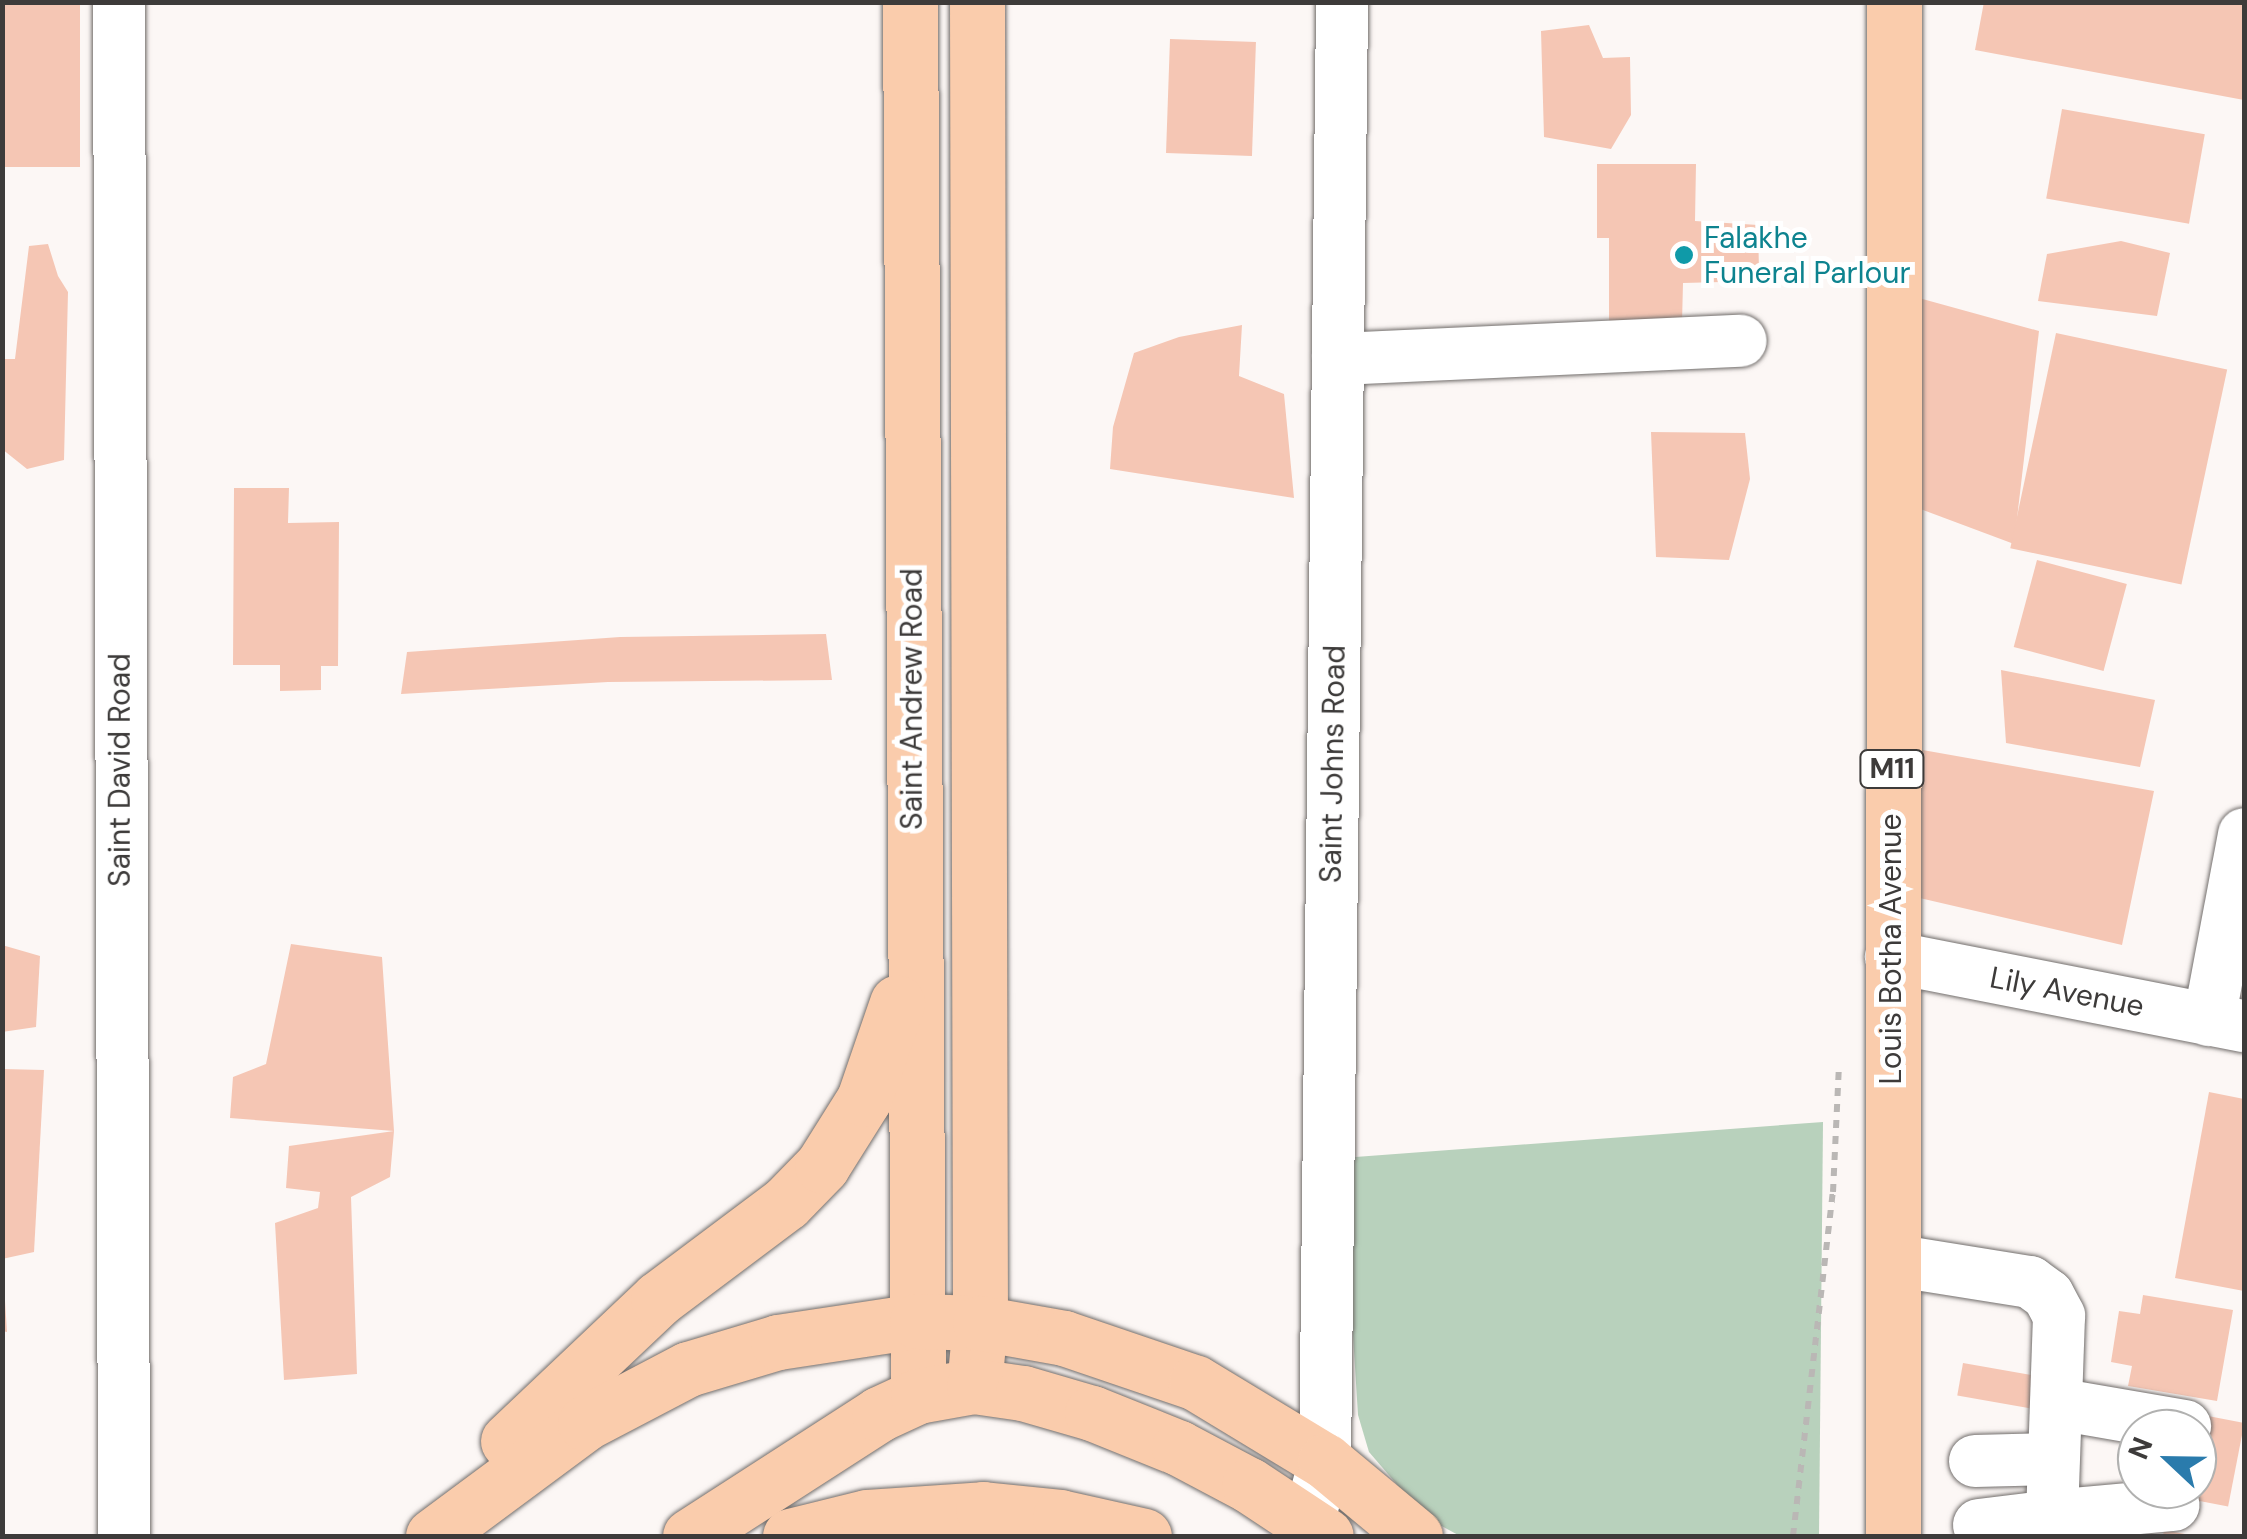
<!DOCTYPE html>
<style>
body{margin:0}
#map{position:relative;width:2247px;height:1539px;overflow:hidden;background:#fcf7f5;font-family:"DM Sans",sans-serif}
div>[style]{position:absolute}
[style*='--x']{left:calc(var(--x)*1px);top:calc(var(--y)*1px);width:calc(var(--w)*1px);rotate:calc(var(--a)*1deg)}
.green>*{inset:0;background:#b8d1bc}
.building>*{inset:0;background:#f5c6b4;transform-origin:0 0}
.path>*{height:6px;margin-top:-3px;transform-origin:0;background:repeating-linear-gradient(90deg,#bab7b5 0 8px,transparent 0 16px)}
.roads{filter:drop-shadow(0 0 2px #726e6c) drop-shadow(0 0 2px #726e6c)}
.minor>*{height:52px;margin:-26px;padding:0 26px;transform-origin:26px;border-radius:26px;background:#fff}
.major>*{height:55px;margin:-27.5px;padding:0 27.5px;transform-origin:27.5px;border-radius:27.5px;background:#faccac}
.dots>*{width:28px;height:28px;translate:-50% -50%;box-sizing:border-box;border:5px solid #fff;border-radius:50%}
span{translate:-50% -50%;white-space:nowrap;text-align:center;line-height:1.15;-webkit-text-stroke:10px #fff;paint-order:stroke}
.shield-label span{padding:2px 8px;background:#fff;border:2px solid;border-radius:8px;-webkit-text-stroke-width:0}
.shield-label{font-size:28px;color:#3d3b3a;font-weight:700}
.culture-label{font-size:30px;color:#0d838f}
.left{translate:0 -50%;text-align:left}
.street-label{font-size:30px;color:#3d3b3a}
.frame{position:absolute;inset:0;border:5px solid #3d3b3a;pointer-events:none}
.north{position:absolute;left:2117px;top:1409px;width:100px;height:100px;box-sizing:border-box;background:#fff;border:2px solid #b1b1b0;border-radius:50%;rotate:292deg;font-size:28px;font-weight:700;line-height:40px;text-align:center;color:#3d3b3a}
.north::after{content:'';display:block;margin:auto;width:35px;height:45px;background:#2a7bac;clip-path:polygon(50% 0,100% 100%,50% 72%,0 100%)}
</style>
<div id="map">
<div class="green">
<div style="clip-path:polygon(1823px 1122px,1819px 1536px,1460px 1536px,1425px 1517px,1369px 1452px,1358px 1415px,1342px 1158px)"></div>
</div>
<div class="building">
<div style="left:2px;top:2px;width:78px;height:165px"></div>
<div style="clip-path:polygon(1984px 2px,2244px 2px,2244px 100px,1975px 50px)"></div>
<div style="clip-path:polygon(1589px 25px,1603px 58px,1630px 57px,1631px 115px,1611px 149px,1544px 137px,1541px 31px)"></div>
<div style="left:1170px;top:39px;width:86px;height:114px;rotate:2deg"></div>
<div style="left:2062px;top:109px;width:145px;height:91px;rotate:10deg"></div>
<div style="clip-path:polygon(1597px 164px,1696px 164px,1695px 221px,1758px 225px,1759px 271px,1721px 282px,1683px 283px,1682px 323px,1609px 322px,1609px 238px,1597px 238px)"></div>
<div style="clip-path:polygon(2121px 241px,2170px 253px,2157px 316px,2038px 301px,2047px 254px)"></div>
<div style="clip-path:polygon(48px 244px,58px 276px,68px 292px,64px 460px,27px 469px,2px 449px,2px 359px,15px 359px,29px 246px)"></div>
<div style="clip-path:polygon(1908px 295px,2039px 331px,2014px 544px,1899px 501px)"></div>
<div style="clip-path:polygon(1242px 325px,1239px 376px,1284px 394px,1294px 498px,1110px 469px,1113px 427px,1134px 353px,1179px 337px)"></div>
<div style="left:2056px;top:333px;width:175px;height:220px;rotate:12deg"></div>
<div style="clip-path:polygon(1651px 432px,1745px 433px,1750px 479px,1729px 560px,1656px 557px)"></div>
<div style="clip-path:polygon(234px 488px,289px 488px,288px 523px,339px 522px,338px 666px,321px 666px,321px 690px,280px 691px,280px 665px,233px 665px)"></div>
<div style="left:2037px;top:560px;width:93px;height:90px;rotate:15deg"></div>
<div style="clip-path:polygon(826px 634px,832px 680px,608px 682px,401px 694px,407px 652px,620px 637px)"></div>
<div style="clip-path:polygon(2001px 670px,2155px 700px,2140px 767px,2006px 743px)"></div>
<div style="clip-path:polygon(1900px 746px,2154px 791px,2122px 945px,1898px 893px)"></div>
<div style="clip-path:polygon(291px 944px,382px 957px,394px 1131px,230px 1118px,233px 1077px,266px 1064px)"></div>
<div style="clip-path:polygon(2px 945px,40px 956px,36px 1027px,2px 1032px)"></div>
<div style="clip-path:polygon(2px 1069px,44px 1070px,34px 1252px,2px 1259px)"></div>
<div style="clip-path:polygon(2209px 1092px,2244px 1099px,2244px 1291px,2175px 1278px)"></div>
<div style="clip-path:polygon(394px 1131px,390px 1177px,351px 1197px,357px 1374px,284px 1380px,275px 1223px,318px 1208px,320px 1192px,286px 1188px,289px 1146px)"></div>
<div style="clip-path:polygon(2143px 1295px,2233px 1310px,2217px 1401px,2128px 1386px,2132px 1366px,2111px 1362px,2119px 1311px,2140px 1314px)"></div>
<div style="clip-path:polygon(2px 1301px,5px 1301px,7px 1332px,2px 1331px)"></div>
<div style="left:1963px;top:1363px;width:86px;height:33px;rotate:10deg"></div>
<div style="left:2208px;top:1416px;width:37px;height:85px;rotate:11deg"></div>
<div style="clip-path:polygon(2164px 1530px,2190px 1535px,2190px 1536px,2163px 1536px)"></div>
</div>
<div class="path">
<div style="--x:1793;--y:1536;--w:346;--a:-83.4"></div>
<div style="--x:1833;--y:1192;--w:127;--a:-87.3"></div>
</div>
<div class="roads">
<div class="minor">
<div style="--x:119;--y:2;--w:1534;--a:89.81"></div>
<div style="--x:1338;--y:359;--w:403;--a:-2.6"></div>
<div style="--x:1891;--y:957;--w:360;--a:11.1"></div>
<div style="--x:2209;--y:1020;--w:189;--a:-79.3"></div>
<div style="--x:1892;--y:1260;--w:140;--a:9.1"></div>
<div style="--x:2030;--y:1282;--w:22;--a:36"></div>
<div style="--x:2048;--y:1295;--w:24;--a:62"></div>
<div style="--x:2059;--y:1316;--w:200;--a:92"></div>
<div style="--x:2052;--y:1516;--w:122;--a:-5.2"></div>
<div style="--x:2057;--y:1404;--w:130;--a:9.8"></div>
<div style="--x:1975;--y:1461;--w:77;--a:-1.5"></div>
<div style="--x:1308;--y:1523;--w:64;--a:-74.7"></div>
<div style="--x:1325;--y:1461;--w:1459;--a:-89.33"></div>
<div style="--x:1979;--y:1525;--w:74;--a:-7"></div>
</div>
<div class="major">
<div style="--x:910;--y:2;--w:1394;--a:89.67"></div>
<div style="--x:974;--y:1386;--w:63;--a:-84.6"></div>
<div style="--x:980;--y:1323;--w:1321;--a:-90.13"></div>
<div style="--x:508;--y:1441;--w:207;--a:-43.4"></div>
<div style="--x:658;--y:1299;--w:160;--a:-36.9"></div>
<div style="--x:786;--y:1203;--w:52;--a:-45.8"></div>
<div style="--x:822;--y:1166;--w:79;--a:-57.9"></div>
<div style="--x:864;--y:1099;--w:102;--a:-71"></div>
<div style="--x:433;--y:1536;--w:189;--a:-36.6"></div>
<div style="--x:585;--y:1423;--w:116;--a:-27.7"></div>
<div style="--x:688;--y:1369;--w:94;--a:-16.7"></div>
<div style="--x:778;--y:1342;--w:141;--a:-8.6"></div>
<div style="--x:917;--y:1321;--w:63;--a:1.8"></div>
<div style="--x:980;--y:1323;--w:85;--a:10.1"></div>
<div style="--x:1064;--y:1338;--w:139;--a:18.8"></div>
<div style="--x:1196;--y:1383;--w:151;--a:31.2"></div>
<div style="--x:1325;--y:1461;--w:117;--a:39.8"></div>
<div style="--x:690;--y:1536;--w:225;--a:-32.8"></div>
<div style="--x:879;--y:1414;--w:43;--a:-24.8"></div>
<div style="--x:918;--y:1396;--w:57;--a:-10.1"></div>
<div style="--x:974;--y:1386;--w:49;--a:8.1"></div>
<div style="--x:1023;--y:1393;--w:72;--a:16.2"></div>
<div style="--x:1092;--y:1413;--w:94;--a:21.9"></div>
<div style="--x:1179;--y:1448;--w:79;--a:27.9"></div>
<div style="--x:1249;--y:1485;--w:92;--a:33.5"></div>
<div style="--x:790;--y:1536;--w:79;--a:-13.9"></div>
<div style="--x:867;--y:1517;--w:116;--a:-3.9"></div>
<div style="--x:983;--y:1509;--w:77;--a:5.9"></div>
<div style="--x:1060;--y:1517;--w:86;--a:12.7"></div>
<div style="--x:1893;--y:1536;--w:1534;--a:-89.96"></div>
</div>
</div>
<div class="dots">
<div style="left:1684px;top:255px;background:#0f9aa8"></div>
</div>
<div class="shield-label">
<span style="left:1892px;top:769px">M11</span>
</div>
<div class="culture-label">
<span class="left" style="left:1704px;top:255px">Falakhe<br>Funeral Parlour</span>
</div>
<div class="street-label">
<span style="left:912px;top:699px;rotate:-90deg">Saint Andrew Road</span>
<span style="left:1333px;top:764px;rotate:-89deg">Saint Johns Road</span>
<span style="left:120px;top:770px;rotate:-90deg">Saint David Road</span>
<span style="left:1891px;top:949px;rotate:-90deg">Louis Botha Avenue</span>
<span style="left:2067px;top:992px;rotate:11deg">Lily Avenue</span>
</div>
<div class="frame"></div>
<div class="north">N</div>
</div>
